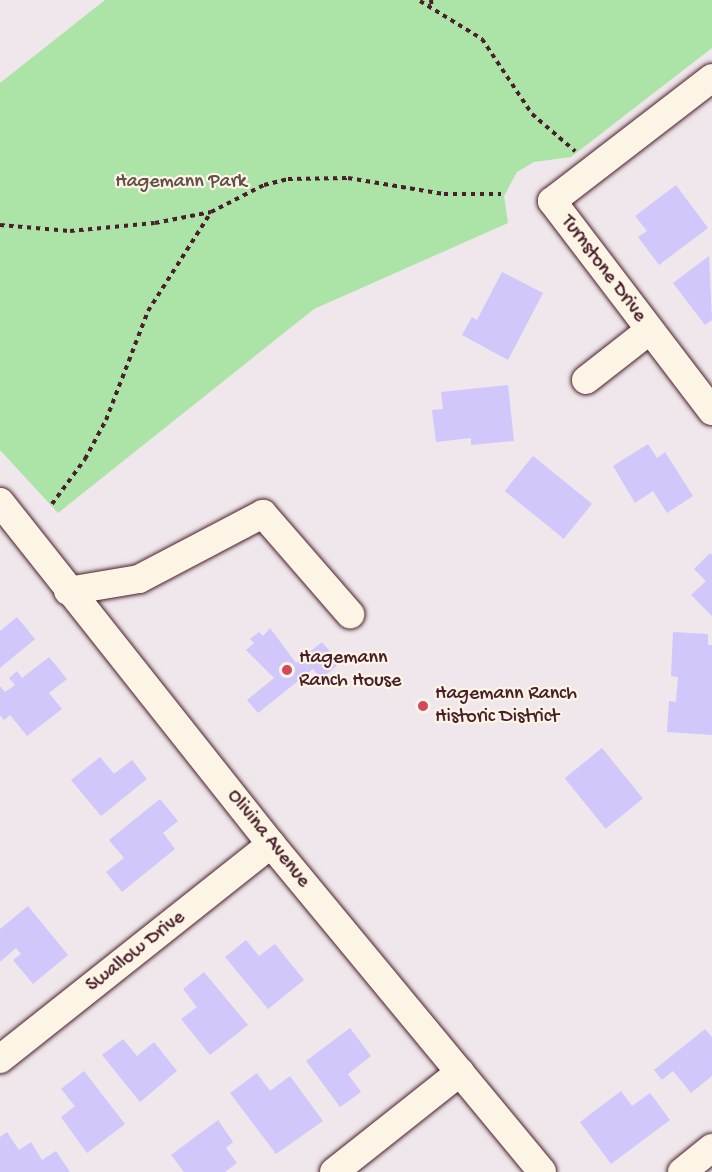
<!DOCTYPE html>
<style>
body{margin:0}
#map{position:relative;width:712px;height:1172px;overflow:hidden;background:#efe7eb;font-family:"Gochi Hand",sans-serif}
div>[style]{position:absolute}
[style*='--x']{left:calc(var(--x)*1px);top:calc(var(--y)*1px);width:calc(var(--w)*1px);rotate:calc(var(--a)*1deg)}
.green>*{inset:0;background:#ace3a6}
.building>*{inset:0;background:#d1c7fa;transform-origin:0 0}
.path>*{height:4px;margin-top:-2px;transform-origin:0;background:repeating-linear-gradient(90deg,#4a1f2b 0 4.5px,transparent 0 9px)}
.roads{filter:drop-shadow(0 0 2px #4a1f2b) drop-shadow(0 0 2px #4a1f2b)}
.minor>*{height:28px;margin:-14px;padding:0 14px;transform-origin:14px;border-radius:14px;background:#fcf5e5}
.dots>*{width:16px;height:16px;translate:-50% -50%;box-sizing:border-box;border:3px solid #fcf5e5;border-radius:50%}
span{translate:-50% -50%;white-space:nowrap;text-align:center;line-height:1.15;-webkit-text-stroke:4.5px #fcf5e5;paint-order:stroke}
.park-label{font-size:20px;color:#62504a}
.street-label{font-size:20px;color:#4a1f2b}
.poi-label{font-size:20px;color:#4a1f2b}
.left{translate:0 -50%;text-align:left}
</style>
<div id="map">
<div class="green">
<div style="clip-path:polygon(105px 0,712px 0,712px 48px,571px 157px,534px 162px,517px 172px,504px 196px,508px 223px,314px 309px,58px 513px,0 450px,0 83px)"></div>
</div>
<div class="building">
<div style="clip-path:polygon(676px 185px,708px 228px,659px 265px,638px 237px,647px 231px,635px 216px)"></div>
<div style="clip-path:polygon(709px 256px,712px 320px,705px 325px,673px 283px)"></div>
<div style="clip-path:polygon(502px 272px,543px 293px,508px 360px,462px 335px,472px 317px,477px 320px)"></div>
<div style="clip-path:polygon(508px 385px,514px 441px,471px 445px,471px 438px,436px 442px,432px 410px,443px 409px,441px 392px)"></div>
<div style="clip-path:polygon(648px 444px,657px 458px,665px 452px,693px 496px,667px 513px,653px 491px,635px 503px,613px 466px)"></div>
<div style="left:533px;top:456px;width:76px;height:45px;rotate:39deg"></div>
<div style="clip-path:polygon(710px 553px,712px 555px,712px 616px,691px 595px,706px 581px,694px 569px)"></div>
<div style="clip-path:polygon(17px 617px,35px 639px,0 668px,0 631px)"></div>
<div style="clip-path:polygon(270px 628px,296px 663px,322px 642px,340px 663px,321px 679px,313px 669px,258px 713px,247px 700px,274px 678px,246px 650px,254px 643px,250px 639px,259px 632px,263px 636px)"></div>
<div style="clip-path:polygon(673px 632px,708px 634px,708px 645px,712px 645px,712px 735px,667px 732px,669px 701px,676px 702px,678px 677px,671px 676px)"></div>
<div style="clip-path:polygon(49px 657px,67px 679px,49px 693px,62px 709px,27px 736px,10px 715px,4px 720px,0 715px,0 686px,5px 692px,15px 685px,9px 678px,17px 671px,22px 678px)"></div>
<div style="left:602px;top:748px;width:65px;height:48px;rotate:51deg"></div>
<div style="clip-path:polygon(100px 757px,114px 774px,132px 760px,147px 779px,101px 816px,71px 780px)"></div>
<div style="clip-path:polygon(160px 799px,178px 821px,163px 833px,175px 849px,122px 892px,106px 872px,124px 858px,109px 840px)"></div>
<div style="clip-path:polygon(28px 906px,68px 955px,33px 984px,13px 960px,21px 954px,16px 948px,0 962px,0 929px)"></div>
<div style="clip-path:polygon(246px 940px,259px 956px,275px 944px,304px 980px,268px 1009px,225px 957px)"></div>
<div style="clip-path:polygon(204px 972px,248px 1025px,210px 1055px,181px 1019px,197px 1007px,183px 989px)"></div>
<div style="clip-path:polygon(350px 1028px,371px 1056px,348px 1074px,361px 1092px,340px 1107px,306px 1061px)"></div>
<div style="clip-path:polygon(705px 1029px,712px 1037px,712px 1076px,691px 1093px,673px 1071px,662px 1080px,654px 1070px)"></div>
<div style="clip-path:polygon(123px 1039px,137px 1056px,154px 1042px,177px 1071px,140px 1102px,102px 1055px)"></div>
<div style="clip-path:polygon(84px 1071px,125px 1124px,87px 1153px,61px 1117px,75px 1106px,61px 1089px)"></div>
<div style="clip-path:polygon(257px 1073px,270px 1091px,290px 1076px,323px 1121px,276px 1154px,230px 1093px)"></div>
<div style="clip-path:polygon(621px 1091px,632px 1106px,650px 1093px,670px 1120px,611px 1164px,580px 1122px)"></div>
<div style="clip-path:polygon(218px 1120px,233px 1142px,226px 1148px,237px 1163px,225px 1172px,184px 1172px,171px 1155px)"></div>
<div style="clip-path:polygon(7px 1132px,19px 1150px,31px 1142px,42px 1160px,56px 1151px,70px 1172px,0 1172px,0 1137px)"></div>
</div>
<div class="path">
<div style="--x:431;--y:0;--w:9;--a:84"></div>
<div style="--x:420;--y:1;--w:73;--a:31.5"></div>
<div style="--x:482;--y:39;--w:90;--a:56.3"></div>
<div style="--x:532;--y:114;--w:57;--a:40.7"></div>
<div style="--x:0;--y:225;--w:70;--a:4.9"></div>
<div style="--x:70;--y:231;--w:85;--a:-5.4"></div>
<div style="--x:155;--y:223;--w:57;--a:-11.1"></div>
<div style="--x:211;--y:212;--w:59;--a:-27"></div>
<div style="--x:264;--y:185;--w:25;--a:-14"></div>
<div style="--x:288;--y:179;--w:60;--a:-1"></div>
<div style="--x:348;--y:178;--w:97;--a:9.5"></div>
<div style="--x:444;--y:194;--w:57;--a:0"></div>
<div style="--x:52;--y:504;--w:56;--a:-53.7"></div>
<div style="--x:85;--y:459;--w:44;--a:-61.7"></div>
<div style="--x:106;--y:420;--w:117;--a:-68.9"></div>
<div style="--x:148;--y:311;--w:117;--a:-57.5"></div>
</div>
<div class="roads">
<div class="minor">
<div style="--x:712;--y:78;--w:202;--a:142.4"></div>
<div style="--x:552;--y:201;--w:264;--a:52.7"></div>
<div style="--x:586;--y:380;--w:81;--a:-38"></div>
<div style="--x:0;--y:502;--w:436;--a:51.6"></div>
<div style="--x:271;--y:844;--w:425;--a:50.4"></div>
<div style="--x:68;--y:591;--w:72;--a:-9.6"></div>
<div style="--x:139;--y:579;--w:140;--a:-27.7"></div>
<div style="--x:263;--y:514;--w:133;--a:49"></div>
<div style="--x:0;--y:1059;--w:346;--a:-38.4"></div>
<div style="--x:334;--y:1172;--w:161;--a:-38.4"></div>
<div style="--x:682;--y:1172;--w:38;--a:-39"></div>
</div>
</div>
<div class="dots">
<div style="left:287px;top:670px;background:#d1495b"></div>
<div style="left:423px;top:706px;background:#d1495b"></div>
</div>
<div class="park-label">
<span style="left:181px;top:182px">Hagemann Park</span>
</div>
<div class="street-label">
<span style="left:603px;top:269px;rotate:53deg">Turnstone Drive</span>
<span style="left:268px;top:839px;rotate:51deg">Olivina Avenue</span>
<span style="left:136px;top:952px;rotate:-38deg">Swallow Drive</span>
</div>
<div class="poi-label">
<span class="left" style="left:299px;top:670px">Hagemann<br>Ranch House</span>
<span class="left" style="left:435px;top:706px">Hagemann Ranch<br>Historic District</span>
</div>
</div>
